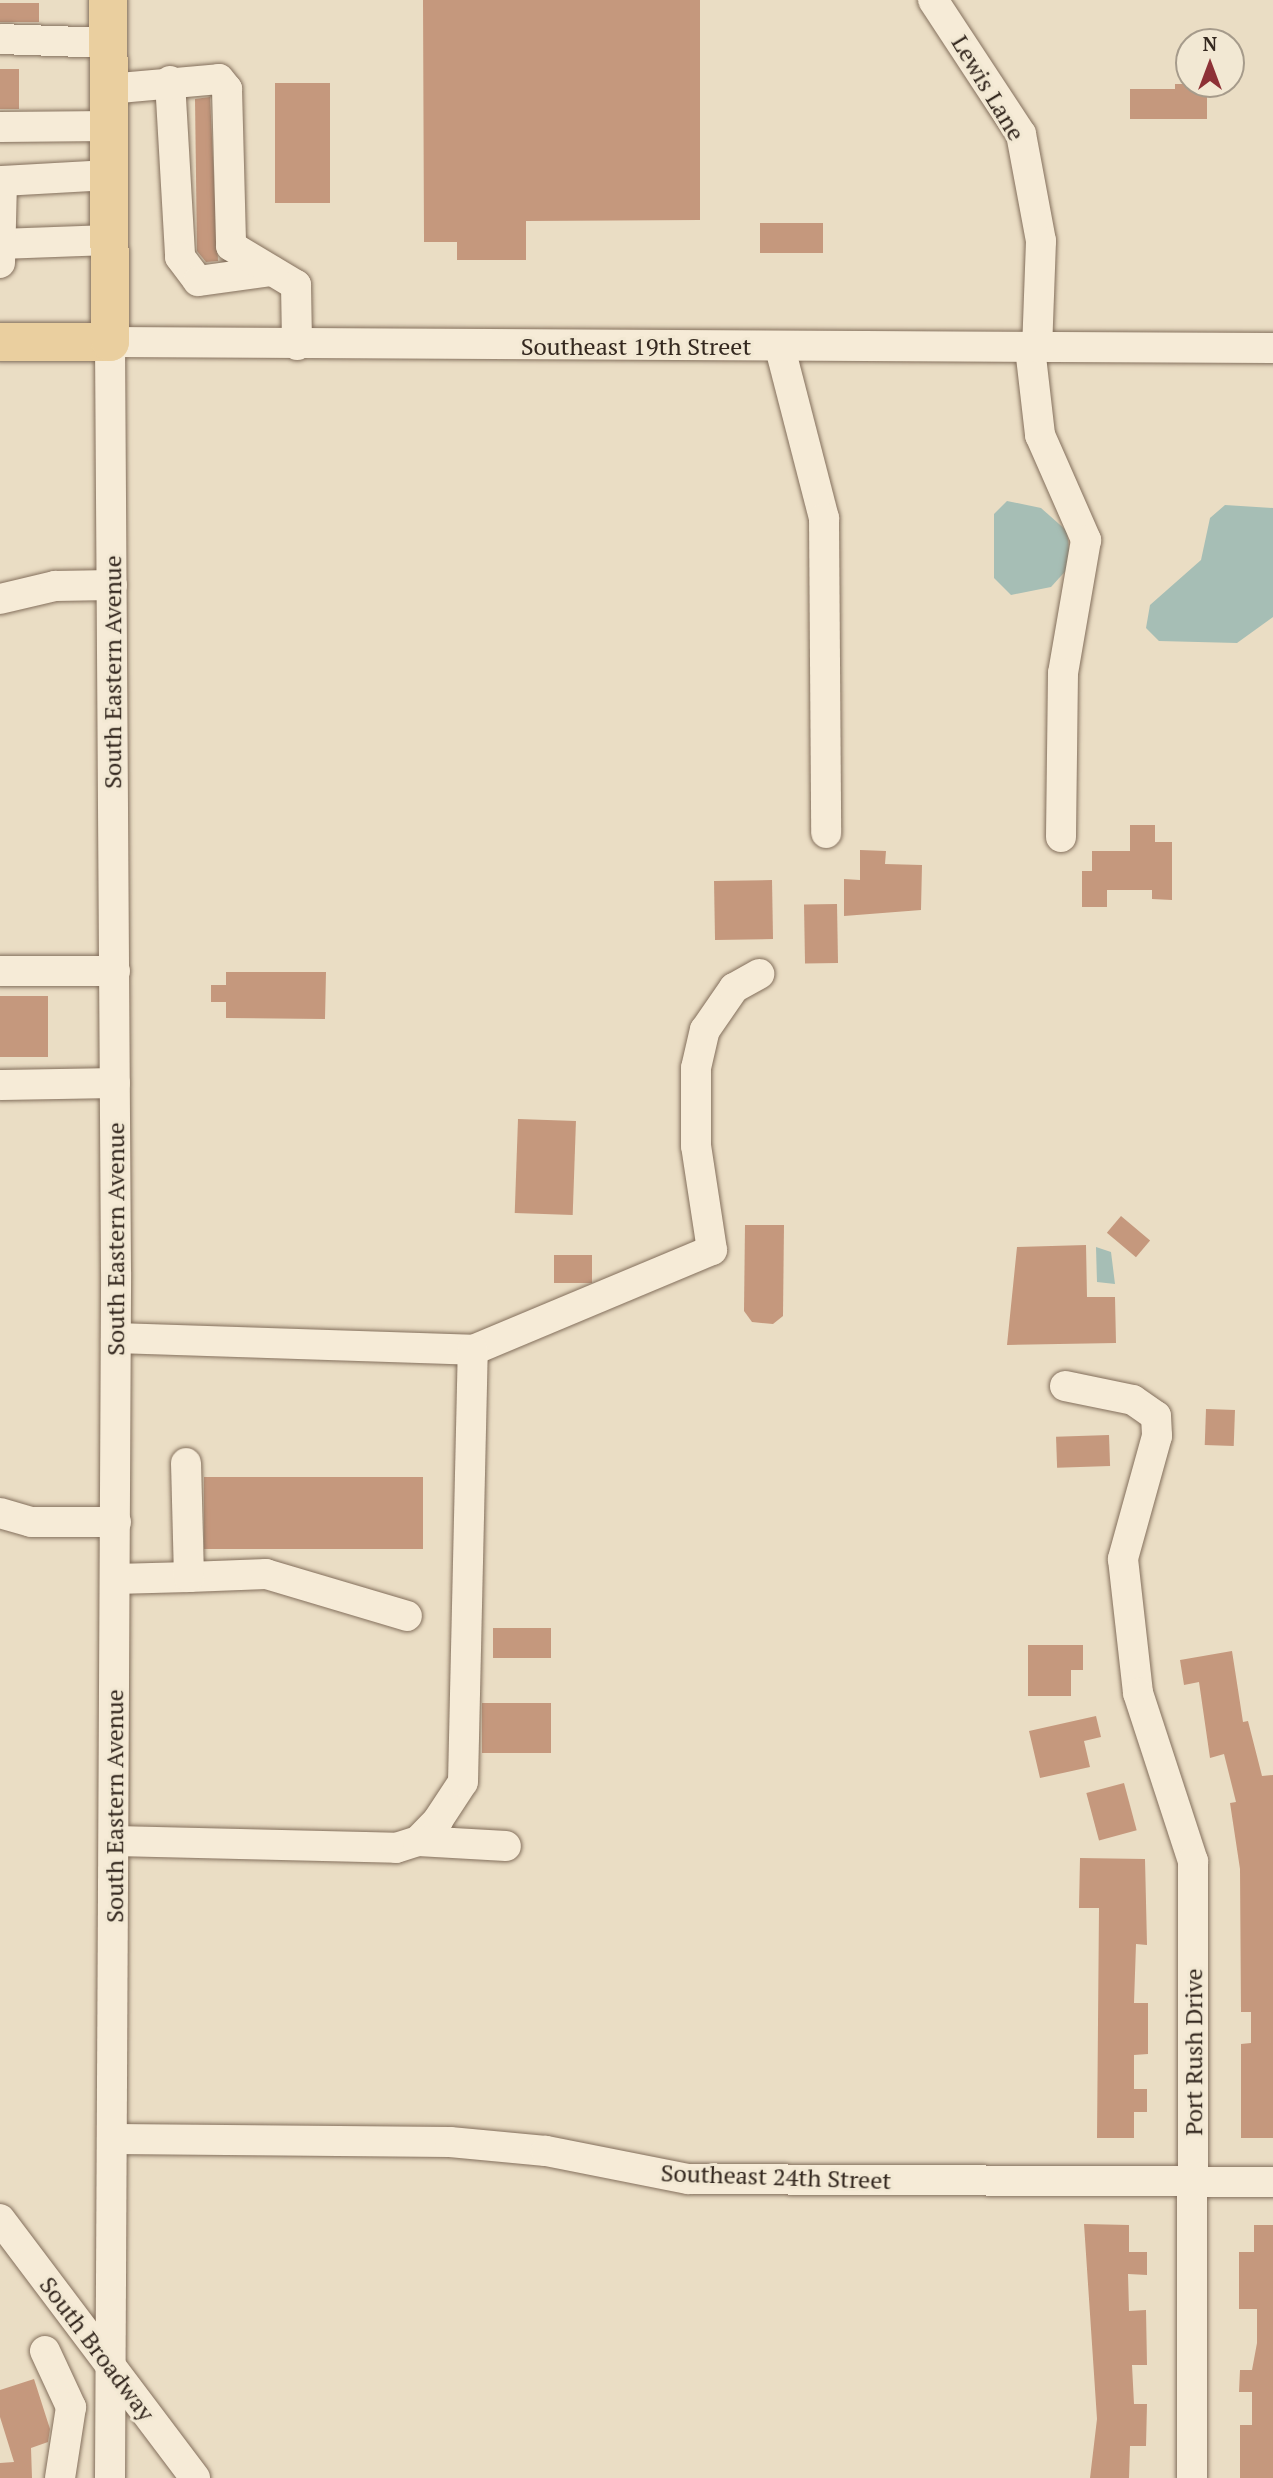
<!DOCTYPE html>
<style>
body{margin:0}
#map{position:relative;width:1273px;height:2478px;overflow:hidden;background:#eaddc4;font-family:"PT Serif",serif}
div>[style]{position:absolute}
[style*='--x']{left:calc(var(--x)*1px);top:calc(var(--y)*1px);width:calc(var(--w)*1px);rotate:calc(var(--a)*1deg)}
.water>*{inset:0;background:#a6beb5}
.building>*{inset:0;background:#c5987d;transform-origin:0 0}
.roads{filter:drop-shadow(0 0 2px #836f5c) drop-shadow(0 0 2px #836f5c)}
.minor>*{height:30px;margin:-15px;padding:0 15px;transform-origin:15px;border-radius:15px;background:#f6ebd7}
.major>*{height:38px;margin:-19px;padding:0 19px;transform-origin:19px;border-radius:19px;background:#eacf9f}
span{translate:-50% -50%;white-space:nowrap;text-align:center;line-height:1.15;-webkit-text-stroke:6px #f2e8d3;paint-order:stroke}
.street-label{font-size:24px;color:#34281f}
.north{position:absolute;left:1175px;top:28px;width:70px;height:70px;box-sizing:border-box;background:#f2e8d3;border:2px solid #a69b8b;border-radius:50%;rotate:0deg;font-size:19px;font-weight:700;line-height:28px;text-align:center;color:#34281f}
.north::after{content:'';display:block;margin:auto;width:24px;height:32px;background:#8d3136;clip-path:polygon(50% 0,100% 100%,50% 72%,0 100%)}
</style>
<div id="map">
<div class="water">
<div style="clip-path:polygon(1007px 501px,1041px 508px,1067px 531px,1071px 565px,1051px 587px,1011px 595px,994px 578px,994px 514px)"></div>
<div style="clip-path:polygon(1225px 505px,1273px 508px,1273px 617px,1237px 643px,1159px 641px,1146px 628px,1150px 605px,1201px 560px,1210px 518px)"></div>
<div style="clip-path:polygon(1096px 1247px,1111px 1252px,1115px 1284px,1097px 1282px)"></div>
</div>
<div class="building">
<div style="clip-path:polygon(423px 0,700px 0,700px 220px,526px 221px,526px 260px,457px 260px,457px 242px,424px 242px)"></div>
<div style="left:0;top:3px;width:39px;height:19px"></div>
<div style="left:0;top:69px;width:19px;height:40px"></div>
<div style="left:275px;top:83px;width:55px;height:120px"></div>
<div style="clip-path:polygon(1175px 84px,1207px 84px,1207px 119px,1130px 119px,1130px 89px,1175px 89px)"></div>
<div style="clip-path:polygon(210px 97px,218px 261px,206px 262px,197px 251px,195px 99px)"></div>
<div style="left:760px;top:223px;width:63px;height:30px"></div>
<div style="clip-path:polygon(1130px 825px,1155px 825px,1155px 842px,1172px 842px,1172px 900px,1152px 899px,1152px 890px,1107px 890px,1107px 907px,1082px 907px,1082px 871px,1092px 871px,1092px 851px,1130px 851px)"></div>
<div style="clip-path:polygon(860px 850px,886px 851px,885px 864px,922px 865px,921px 910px,844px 916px,844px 879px,860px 880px)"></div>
<div style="left:772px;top:880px;width:59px;height:58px;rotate:89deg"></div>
<div style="left:837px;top:904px;width:59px;height:33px;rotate:89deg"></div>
<div style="clip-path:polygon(226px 972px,326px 972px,325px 1019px,226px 1018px,226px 1002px,211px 1002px,211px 985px,226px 985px)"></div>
<div style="left:0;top:996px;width:48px;height:61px"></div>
<div style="left:518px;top:1119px;width:58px;height:94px;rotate:2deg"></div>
<div style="left:1121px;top:1216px;width:38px;height:22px;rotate:40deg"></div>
<div style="clip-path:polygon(745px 1225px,784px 1225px,783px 1316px,773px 1324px,752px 1322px,744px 1311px)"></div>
<div style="clip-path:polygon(1086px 1245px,1087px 1297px,1115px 1297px,1116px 1343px,1007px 1345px,1017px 1247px)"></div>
<div style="left:554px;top:1255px;width:38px;height:28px"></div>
<div style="left:1206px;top:1409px;width:29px;height:36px;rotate:2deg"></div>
<div style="left:1109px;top:1435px;width:31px;height:53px;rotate:88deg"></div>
<div style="left:423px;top:1477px;width:72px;height:219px;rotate:90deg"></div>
<div style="left:493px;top:1628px;width:58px;height:30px"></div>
<div style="clip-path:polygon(1028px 1645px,1083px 1645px,1083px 1670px,1071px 1670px,1071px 1696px,1028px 1696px)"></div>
<div style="clip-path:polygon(1232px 1651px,1243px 1722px,1248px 1721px,1262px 1776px,1273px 1775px,1273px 2138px,1241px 2138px,1241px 2044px,1251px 2043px,1251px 2012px,1241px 2012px,1240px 1869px,1230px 1803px,1236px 1802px,1224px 1754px,1210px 1758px,1199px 1682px,1184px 1685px,1180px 1660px)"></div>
<div style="left:482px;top:1703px;width:69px;height:50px"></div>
<div style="clip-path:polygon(1096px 1716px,1101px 1737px,1084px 1741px,1090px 1767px,1040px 1778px,1029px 1731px)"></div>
<div style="left:1124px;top:1783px;width:49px;height:39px;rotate:75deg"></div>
<div style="clip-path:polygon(1080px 1858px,1145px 1859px,1147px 1945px,1136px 1944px,1134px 2003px,1148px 2003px,1148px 2054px,1134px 2055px,1134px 2089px,1147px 2089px,1147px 2112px,1134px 2112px,1134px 2138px,1097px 2138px,1099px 1908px,1079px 1908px)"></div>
<div style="clip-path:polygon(1084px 2224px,1129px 2225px,1129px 2252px,1147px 2252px,1147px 2275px,1128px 2274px,1129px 2311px,1146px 2310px,1147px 2365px,1132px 2365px,1134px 2404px,1147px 2404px,1146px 2446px,1130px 2446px,1129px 2478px,1090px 2478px,1097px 2419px)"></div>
<div style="clip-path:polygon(1254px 2225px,1273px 2225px,1273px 2478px,1240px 2478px,1240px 2425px,1252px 2425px,1252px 2392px,1239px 2392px,1240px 2370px,1252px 2370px,1257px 2343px,1257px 2309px,1239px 2309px,1239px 2252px,1254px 2252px)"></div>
<div style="clip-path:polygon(34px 2379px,50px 2429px,48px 2442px,31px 2448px,32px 2478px,0 2478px,0 2463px,14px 2462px,0 2417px,0 2390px)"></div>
</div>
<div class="roads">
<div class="minor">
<div style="--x:933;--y:0;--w:160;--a:56.7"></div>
<div style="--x:1021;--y:134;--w:109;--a:79.4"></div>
<div style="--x:1041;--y:241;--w:107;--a:92.1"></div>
<div style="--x:0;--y:39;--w:108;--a:2.1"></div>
<div style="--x:170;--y:81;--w:176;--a:86.7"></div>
<div style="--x:180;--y:257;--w:30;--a:53"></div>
<div style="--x:198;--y:281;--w:74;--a:-7.8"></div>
<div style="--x:108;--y:89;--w:111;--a:-5.1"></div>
<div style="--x:219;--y:79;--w:13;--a:51"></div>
<div style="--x:227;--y:89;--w:157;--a:88.5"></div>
<div style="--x:231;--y:246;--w:76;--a:31"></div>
<div style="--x:296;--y:285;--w:60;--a:89"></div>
<div style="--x:0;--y:127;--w:109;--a:-0.5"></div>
<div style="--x:0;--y:244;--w:109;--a:-2.1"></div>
<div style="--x:0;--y:263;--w:82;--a:-88.6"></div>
<div style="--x:2;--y:181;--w:107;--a:-3.2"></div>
<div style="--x:780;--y:348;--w:176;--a:75.5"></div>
<div style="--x:824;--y:518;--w:315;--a:89.6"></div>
<div style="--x:1030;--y:348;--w:88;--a:83.4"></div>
<div style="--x:1040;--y:435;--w:115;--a:66.3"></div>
<div style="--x:1086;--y:540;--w:135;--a:99.8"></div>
<div style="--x:1063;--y:673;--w:164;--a:90.7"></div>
<div style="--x:0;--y:599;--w:57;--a:-13.3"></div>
<div style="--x:55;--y:586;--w:57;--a:-1"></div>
<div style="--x:0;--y:971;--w:115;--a:0"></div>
<div style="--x:0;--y:1085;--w:115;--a:-1"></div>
<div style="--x:116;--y:1338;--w:357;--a:1.9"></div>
<div style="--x:473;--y:1350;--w:259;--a:-22.7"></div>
<div style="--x:712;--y:1250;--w:105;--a:-98.7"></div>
<div style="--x:696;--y:1146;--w:78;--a:-90"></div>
<div style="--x:696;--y:1068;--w:39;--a:-77"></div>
<div style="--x:705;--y:1030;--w:51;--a:-55.4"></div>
<div style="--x:734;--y:988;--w:29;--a:-29"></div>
<div style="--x:1065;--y:1386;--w:69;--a:11.6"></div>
<div style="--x:1133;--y:1400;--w:28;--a:35"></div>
<div style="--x:1156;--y:1416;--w:20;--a:87"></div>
<div style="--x:1157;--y:1436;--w:128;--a:105.5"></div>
<div style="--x:1123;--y:1559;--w:135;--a:83.6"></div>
<div style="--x:1138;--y:1693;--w:177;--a:71.9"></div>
<div style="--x:1193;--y:1861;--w:617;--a:90.09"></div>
<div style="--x:0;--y:1513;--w:32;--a:16"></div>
<div style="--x:31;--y:1522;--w:85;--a:0"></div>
<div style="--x:189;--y:1577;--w:77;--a:-2.2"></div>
<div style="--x:266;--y:1574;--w:147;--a:16.6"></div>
<div style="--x:115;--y:1579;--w:74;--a:-1.5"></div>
<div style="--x:189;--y:1577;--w:114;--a:-91.5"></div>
<div style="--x:115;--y:1841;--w:281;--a:1.4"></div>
<div style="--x:396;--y:1848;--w:23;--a:-18"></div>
<div style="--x:418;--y:1841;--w:29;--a:-46"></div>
<div style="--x:438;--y:1820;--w:45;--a:-56.7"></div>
<div style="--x:463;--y:1782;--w:432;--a:-88.7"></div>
<div style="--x:418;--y:1841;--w:88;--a:3.3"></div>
<div style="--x:115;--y:2139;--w:335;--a:0.5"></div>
<div style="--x:450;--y:2142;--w:96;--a:5.4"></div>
<div style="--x:546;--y:2151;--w:145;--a:11.2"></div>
<div style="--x:688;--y:2179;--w:585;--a:0.29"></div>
<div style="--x:0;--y:2219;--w:324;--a:53"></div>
<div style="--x:45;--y:2351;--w:62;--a:65.1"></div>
<div style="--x:71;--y:2407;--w:72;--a:98.8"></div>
<div style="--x:110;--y:2478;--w:1206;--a:-89.71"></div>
<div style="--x:116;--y:1272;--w:930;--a:-90.37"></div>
<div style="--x:110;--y:342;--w:1163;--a:0.3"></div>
</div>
<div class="major">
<div style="--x:0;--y:342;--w:110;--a:0"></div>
<div style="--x:110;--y:342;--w:342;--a:-90.3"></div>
</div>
</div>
<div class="street-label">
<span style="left:988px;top:88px;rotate:59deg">Lewis Lane</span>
<span style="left:636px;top:347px">Southeast 19th Street</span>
<span style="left:113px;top:672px;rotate:-90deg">South Eastern Avenue</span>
<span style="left:116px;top:1239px;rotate:-90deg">South Eastern Avenue</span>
<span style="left:115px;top:1806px;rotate:-90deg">South Eastern Avenue</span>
<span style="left:1194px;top:2052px;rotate:-90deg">Port Rush Drive</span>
<span style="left:776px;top:2177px;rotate:2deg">Southeast 24th Street</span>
<span style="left:97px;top:2349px;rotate:53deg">South Broadway</span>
</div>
<div class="north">N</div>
</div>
